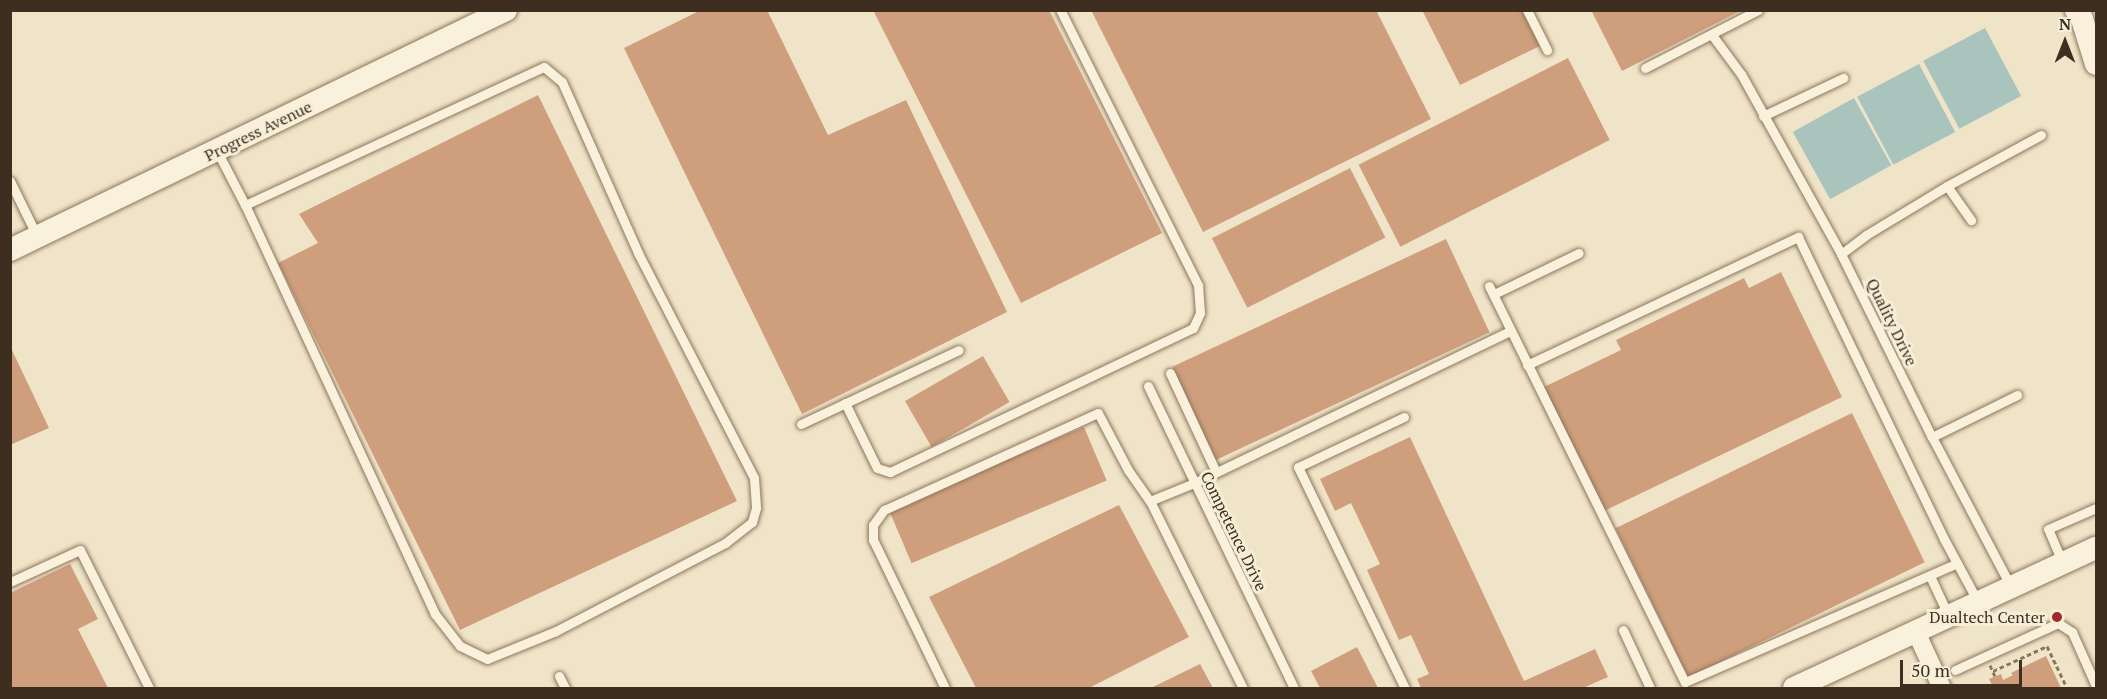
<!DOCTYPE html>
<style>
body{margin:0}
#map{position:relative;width:2107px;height:699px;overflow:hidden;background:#f0e4c8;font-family:"PT Serif",serif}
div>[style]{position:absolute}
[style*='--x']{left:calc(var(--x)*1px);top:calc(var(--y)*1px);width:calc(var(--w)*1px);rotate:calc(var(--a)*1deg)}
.water>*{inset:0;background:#a9c4bc;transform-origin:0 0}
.building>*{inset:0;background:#cf9f7d;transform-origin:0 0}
.path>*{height:3px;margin-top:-1.5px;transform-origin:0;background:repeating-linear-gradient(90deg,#8d765c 0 4.5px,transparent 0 7.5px)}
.roads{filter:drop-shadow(0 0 2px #8d765c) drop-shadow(0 0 2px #8d765c)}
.service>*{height:9px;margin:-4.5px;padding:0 4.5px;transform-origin:4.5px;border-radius:4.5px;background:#faf1dc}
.minor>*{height:18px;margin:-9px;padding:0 9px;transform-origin:9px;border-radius:9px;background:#faf1dc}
.tertiary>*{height:22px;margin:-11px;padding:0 11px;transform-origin:11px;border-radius:11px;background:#faf1dc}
.dots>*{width:16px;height:16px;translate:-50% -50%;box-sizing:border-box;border:3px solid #f7eed8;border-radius:50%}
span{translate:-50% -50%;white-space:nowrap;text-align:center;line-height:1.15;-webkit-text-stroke:6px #f7eed8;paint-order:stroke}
.street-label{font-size:16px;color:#3d2e20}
.poi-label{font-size:16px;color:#3d2e20}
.right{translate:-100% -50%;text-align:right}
.frame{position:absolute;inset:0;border:12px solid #3d2e20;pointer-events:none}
.north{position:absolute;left:2035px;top:12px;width:60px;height:60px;-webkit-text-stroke:4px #f7eed8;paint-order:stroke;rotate:0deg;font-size:16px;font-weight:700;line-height:24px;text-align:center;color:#3d2e20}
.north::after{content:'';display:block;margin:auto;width:21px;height:27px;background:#3d2e20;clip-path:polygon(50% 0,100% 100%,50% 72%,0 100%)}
.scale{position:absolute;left:1900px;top:660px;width:122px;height:27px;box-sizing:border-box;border:3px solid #3d2e20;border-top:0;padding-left:8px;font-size:18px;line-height:21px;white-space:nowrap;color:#3d2e20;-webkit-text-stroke:4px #f7eed8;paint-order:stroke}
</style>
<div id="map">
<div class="water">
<div style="left:1985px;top:28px;width:77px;height:70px;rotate:62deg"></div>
<div style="left:1919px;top:64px;width:77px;height:70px;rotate:62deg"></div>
<div style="left:1854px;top:98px;width:77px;height:70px;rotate:61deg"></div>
</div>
<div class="building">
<div style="clip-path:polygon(701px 10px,767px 10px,828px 135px,906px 100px,1007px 312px,802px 414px,624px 48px)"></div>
<div style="clip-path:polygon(873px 10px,1049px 10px,1162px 233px,1021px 303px)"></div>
<div style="clip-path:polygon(1091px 10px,1376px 10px,1431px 119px,1203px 232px)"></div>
<div style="clip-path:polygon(1422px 10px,1522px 10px,1540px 46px,1460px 85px)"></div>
<div style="clip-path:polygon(1591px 10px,1742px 10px,1622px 71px)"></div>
<div style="left:1568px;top:58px;width:92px;height:235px;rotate:63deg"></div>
<div style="clip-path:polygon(538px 95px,737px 501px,460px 630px,278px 263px,318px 243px,299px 214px)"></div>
<div style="left:1350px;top:168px;width:78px;height:155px;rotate:63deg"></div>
<div style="left:1446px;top:239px;width:103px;height:302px;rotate:65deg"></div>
<div style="clip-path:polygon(1781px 272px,1842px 397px,1604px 511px,1544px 387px,1621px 350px,1616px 340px,1744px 278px,1749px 288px)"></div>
<div style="clip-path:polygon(10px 346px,49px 428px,10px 445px)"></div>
<div style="left:983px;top:356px;width:53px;height:90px;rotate:60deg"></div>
<div style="left:1852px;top:413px;width:166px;height:263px;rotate:64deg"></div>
<div style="left:1084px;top:427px;width:58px;height:212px;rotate:67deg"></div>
<div style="clip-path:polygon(1410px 437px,1524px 681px,1595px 649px,1608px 677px,1583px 688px,1421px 688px,1417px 679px,1429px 674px,1411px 635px,1399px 640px,1367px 570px,1380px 564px,1351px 503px,1335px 511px,1320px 479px)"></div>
<div style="clip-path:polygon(1119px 505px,1189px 637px,1089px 688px,976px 688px,929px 597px)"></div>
<div style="clip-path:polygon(70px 564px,98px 619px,78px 629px,108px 688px,10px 688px,10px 593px)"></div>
<div style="clip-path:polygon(1357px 647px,1378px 688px,1320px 688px,1311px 671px)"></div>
<div style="clip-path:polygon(2046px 656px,2061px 688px,1985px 688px,1992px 685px,1989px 679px,2001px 674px,2003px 680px,2013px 675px,2011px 673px)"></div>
<div style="clip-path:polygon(1200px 664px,1213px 688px,1151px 688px)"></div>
</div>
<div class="path">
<div style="--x:1990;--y:665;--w:12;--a:66"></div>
<div style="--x:1993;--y:671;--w:60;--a:-24.8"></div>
<div style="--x:2047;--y:646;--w:47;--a:64.5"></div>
</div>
<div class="roads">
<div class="service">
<div style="--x:1527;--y:10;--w:45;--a:63.4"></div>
<div style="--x:1712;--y:35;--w:49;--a:53.4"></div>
<div style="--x:1741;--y:74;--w:206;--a:60.9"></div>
<div style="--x:1841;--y:254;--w:204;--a:63.6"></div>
<div style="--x:1932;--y:437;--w:170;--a:62.2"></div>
<div style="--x:1645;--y:68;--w:127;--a:-27.2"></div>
<div style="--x:1763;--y:116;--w:89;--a:-25.4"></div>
<div style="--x:217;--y:151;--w:61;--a:62.6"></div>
<div style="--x:245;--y:205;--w:329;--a:-24.8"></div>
<div style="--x:544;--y:67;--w:23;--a:40"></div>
<div style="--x:562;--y:82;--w:187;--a:66"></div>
<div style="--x:638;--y:253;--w:253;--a:62.7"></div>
<div style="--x:754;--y:478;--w:30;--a:86"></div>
<div style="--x:756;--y:508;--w:15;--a:106"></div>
<div style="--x:752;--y:522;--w:34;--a:142"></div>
<div style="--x:725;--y:543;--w:191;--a:152.5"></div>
<div style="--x:556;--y:631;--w:74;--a:157.9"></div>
<div style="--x:487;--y:659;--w:30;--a:-154"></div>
<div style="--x:460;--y:646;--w:41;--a:-128"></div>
<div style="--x:435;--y:614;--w:451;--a:-114.9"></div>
<div style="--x:10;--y:181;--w:61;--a:63.9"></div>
<div style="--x:1947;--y:186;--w:42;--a:54.8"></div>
<div style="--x:1841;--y:254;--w:31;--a:-37"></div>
<div style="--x:1866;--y:235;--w:95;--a:-31.2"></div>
<div style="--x:1947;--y:186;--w:107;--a:-28.5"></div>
<div style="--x:1489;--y:286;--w:442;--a:63.7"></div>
<div style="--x:1685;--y:682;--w:297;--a:-23.6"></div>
<div style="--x:1494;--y:294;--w:94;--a:-25.8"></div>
<div style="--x:1527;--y:365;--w:300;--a:-25.3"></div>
<div style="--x:1798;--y:237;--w:335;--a:64.2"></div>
<div style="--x:1944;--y:539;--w:72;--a:61.6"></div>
<div style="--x:1170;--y:373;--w:109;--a:65.1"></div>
<div style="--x:1148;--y:386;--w:335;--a:64.2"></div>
<div style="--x:845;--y:403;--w:72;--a:63.8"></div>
<div style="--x:877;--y:468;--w:14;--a:17"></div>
<div style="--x:890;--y:472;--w:335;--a:-25.4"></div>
<div style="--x:1193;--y:328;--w:17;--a:-65"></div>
<div style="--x:1200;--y:313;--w:28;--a:-94"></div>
<div style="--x:1198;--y:285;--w:308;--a:-116.6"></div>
<div style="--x:1404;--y:417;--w:117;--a:154.7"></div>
<div style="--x:1298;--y:467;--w:246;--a:64.2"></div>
<div style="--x:801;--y:424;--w:174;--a:-25.1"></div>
<div style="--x:1932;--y:437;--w:95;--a:-26.3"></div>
<div style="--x:1150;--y:501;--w:48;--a:-22.2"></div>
<div style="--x:1194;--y:483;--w:351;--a:-25.7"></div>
<div style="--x:2063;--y:564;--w:38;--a:-113"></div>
<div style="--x:2048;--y:529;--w:52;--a:-23.6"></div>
<div style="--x:1930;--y:576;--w:45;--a:65.1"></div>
<div style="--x:10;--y:582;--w:77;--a:-24.6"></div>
<div style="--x:80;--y:550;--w:154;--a:63.4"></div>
<div style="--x:1623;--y:630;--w:64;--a:65"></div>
<div style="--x:1955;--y:670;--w:113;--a:-24.5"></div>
<div style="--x:2058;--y:623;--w:17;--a:33"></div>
<div style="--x:2072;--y:632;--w:59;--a:66"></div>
<div style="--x:559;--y:676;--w:13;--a:63"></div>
<div style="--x:945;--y:688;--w:165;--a:-115.9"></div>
<div style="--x:873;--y:540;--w:15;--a:-90"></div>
<div style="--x:873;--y:525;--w:19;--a:-54"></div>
<div style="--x:884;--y:510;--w:235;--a:-24.4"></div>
<div style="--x:1098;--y:413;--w:64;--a:62.2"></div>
<div style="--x:1128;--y:470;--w:38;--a:55"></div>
<div style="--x:1150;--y:501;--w:209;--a:63.6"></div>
</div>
<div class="minor">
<div style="--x:1916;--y:632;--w:62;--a:65.1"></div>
</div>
<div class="tertiary">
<div style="--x:2076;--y:10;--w:11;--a:56"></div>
<div style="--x:2082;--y:19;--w:47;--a:72.7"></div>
<div style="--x:10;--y:250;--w:551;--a:-25.82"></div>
<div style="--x:1794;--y:688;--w:333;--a:-24.9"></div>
</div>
</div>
<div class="dots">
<div style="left:2057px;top:617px;background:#9e2a2b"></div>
</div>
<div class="street-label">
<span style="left:258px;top:131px;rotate:-26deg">Progress Avenue</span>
<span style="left:1892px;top:322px;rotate:64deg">Quality Drive</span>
<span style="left:1234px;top:531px;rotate:64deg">Competence Drive</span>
</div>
<div class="poi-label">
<span class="right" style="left:2045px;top:617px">Dualtech Center</span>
</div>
<div class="frame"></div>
<div class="north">N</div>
<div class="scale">50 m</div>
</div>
